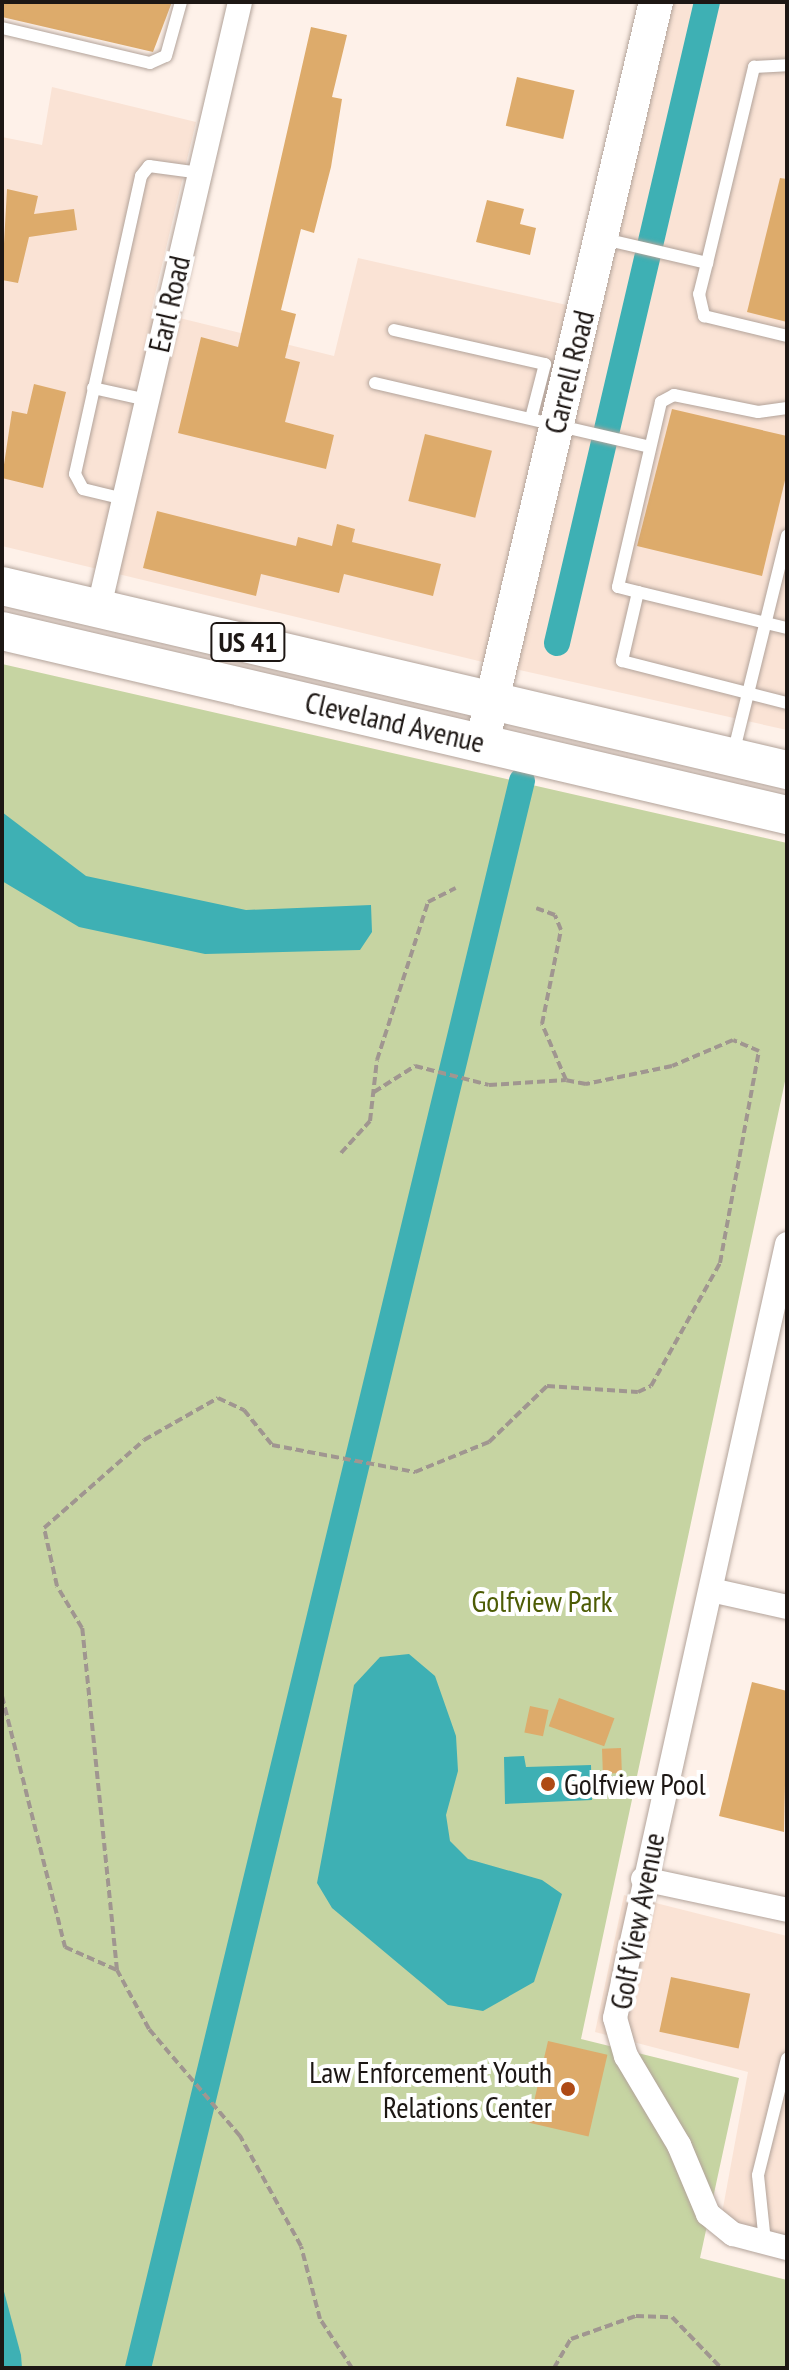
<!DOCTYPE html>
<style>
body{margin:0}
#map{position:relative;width:789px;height:2370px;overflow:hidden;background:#fef1e9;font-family:"PT Sans Narrow",sans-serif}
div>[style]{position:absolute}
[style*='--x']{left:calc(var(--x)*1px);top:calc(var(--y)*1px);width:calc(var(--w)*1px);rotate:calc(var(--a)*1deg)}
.built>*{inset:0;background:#fae3d5}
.green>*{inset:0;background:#c6d4a2}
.water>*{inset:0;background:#3eb0b4}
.canal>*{height:26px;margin:-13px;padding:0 13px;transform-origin:13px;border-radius:13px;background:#3eb0b4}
.building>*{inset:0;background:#ddab6b;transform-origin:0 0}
.path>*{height:4px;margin-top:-2px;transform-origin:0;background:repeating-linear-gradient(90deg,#a09690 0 8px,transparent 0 12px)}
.roads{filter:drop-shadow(0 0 2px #b2a39a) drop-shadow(0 0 2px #b2a39a)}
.lane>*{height:12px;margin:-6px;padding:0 6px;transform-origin:6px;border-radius:6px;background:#fff}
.street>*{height:24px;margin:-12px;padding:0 12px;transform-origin:12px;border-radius:12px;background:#fff}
.secondary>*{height:34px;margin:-17px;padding:0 17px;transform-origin:17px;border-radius:17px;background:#fff}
.primary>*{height:38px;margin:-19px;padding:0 19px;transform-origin:19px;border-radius:19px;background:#fff}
.dots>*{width:22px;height:22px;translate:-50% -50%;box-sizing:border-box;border:4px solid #fff;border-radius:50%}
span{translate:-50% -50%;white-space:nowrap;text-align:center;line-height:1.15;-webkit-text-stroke:8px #fff;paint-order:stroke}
.shield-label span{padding:2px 6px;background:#fff;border:2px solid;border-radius:6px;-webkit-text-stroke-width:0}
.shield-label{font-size:28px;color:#1d1714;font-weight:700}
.street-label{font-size:30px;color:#1d1714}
.park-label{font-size:30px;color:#4d5c05}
.poi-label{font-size:30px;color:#1d1714}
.left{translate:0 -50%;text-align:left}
.right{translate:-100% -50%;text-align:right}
.frame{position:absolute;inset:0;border:4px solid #1d1714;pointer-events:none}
</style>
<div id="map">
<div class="built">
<div style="clip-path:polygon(671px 2px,787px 2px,787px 730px,515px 669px)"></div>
<div style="clip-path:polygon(52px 87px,196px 122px,151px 311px,334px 356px,358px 258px,571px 306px,487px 663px,2px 546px,2px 137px,42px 145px)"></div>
<div style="clip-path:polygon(624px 1895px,787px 1936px,787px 2243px,720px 2224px,748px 2072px,595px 2032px)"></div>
</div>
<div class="green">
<div style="clip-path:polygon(2px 664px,787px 843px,787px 1072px,581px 2039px,739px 2078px,700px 2258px,787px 2280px,787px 2368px,2px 2368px)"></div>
</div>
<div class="water">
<div style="clip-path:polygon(2px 812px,86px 876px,246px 910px,371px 905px,372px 932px,360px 950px,205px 954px,79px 927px,2px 881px)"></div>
<div style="clip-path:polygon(409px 1654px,435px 1676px,456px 1736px,458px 1771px,446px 1815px,450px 1841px,468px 1859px,542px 1880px,562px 1894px,534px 1982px,483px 2011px,448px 2005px,332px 1908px,317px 1883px,354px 1685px,380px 1657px)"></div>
<div style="clip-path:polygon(524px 1756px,526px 1767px,591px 1765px,592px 1800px,505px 1804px,504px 1757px)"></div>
<div style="clip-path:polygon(2px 2284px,21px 2355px,22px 2368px,2px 2368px)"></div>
</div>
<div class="canal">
<div style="--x:557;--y:643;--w:658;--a:-76.83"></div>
<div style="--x:138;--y:2368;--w:1633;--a:-76.4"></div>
</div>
<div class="building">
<div style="clip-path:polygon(2px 2px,172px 2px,153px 52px,2px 17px)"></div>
<div style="clip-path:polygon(311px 27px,347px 35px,332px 97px,342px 99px,331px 167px,314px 233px,301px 229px,281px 310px,296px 314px,285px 358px,300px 362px,285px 422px,334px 435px,326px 469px,178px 433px,201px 337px,238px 347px)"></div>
<div style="left:517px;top:77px;width:59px;height:50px;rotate:13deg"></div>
<div style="clip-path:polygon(780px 178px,787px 179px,787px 322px,747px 312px)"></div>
<div style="clip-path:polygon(7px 189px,38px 196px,34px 214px,74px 209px,77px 230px,29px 237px,18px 283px,2px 280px)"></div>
<div style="clip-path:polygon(487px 200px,524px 209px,520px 224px,536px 228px,530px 255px,476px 242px)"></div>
<div style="clip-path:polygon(34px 384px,66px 392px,43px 488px,2px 478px,12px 411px,27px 414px)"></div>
<div style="clip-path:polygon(672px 409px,787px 436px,787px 472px,762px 576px,637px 546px)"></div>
<div style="left:425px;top:434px;width:69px;height:69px;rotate:14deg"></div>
<div style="clip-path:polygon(157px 511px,296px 546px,298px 537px,332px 546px,337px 524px,355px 529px,352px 542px,441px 564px,433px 596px,344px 574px,339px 593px,261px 574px,256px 596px,143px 568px)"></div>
<div style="clip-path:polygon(752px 1682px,787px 1691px,784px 1832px,719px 1816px)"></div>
<div style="left:559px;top:1698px;width:59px;height:30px;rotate:20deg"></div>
<div style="left:530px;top:1706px;width:19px;height:27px;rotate:12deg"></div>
<div style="left:621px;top:1748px;width:25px;height:19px;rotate:88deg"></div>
<div style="left:671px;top:1977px;width:81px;height:56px;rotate:12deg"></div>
<div style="left:548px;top:2041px;width:61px;height:84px;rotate:13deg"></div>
</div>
<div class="path">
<div style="--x:374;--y:1092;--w:49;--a:-32.4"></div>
<div style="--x:415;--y:1066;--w:76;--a:14.4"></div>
<div style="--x:489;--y:1085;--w:77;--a:-3.7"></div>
<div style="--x:341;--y:1153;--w:43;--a:-47.8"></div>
<div style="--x:370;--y:1121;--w:61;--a:-83.5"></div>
<div style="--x:377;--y:1060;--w:166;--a:-72.1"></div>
<div style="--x:428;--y:902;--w:31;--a:-27"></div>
<div style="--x:2;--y:1696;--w:259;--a:75.9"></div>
<div style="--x:65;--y:1947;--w:57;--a:23.9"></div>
<div style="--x:352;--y:2368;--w:59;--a:-123.1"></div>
<div style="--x:320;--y:2319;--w:75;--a:-104.6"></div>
<div style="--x:301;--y:2246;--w:126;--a:-119"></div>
<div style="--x:240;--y:2136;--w:140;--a:-130.4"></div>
<div style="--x:149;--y:2029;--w:67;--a:-118.5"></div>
<div style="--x:117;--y:1970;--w:344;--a:-95.8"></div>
<div style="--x:82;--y:1628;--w:49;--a:-120.8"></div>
<div style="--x:57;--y:1586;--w:59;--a:-102.6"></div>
<div style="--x:44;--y:1528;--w:133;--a:-41.3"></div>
<div style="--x:144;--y:1440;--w:85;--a:-29.6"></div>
<div style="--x:218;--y:1398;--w:29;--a:25"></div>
<div style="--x:244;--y:1410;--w:45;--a:51.3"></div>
<div style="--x:272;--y:1445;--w:146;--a:10.7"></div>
<div style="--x:415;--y:1472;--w:80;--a:-22.1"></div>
<div style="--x:489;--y:1442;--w:81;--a:-44"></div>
<div style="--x:547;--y:1386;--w:91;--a:3.8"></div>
<div style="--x:638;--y:1392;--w:14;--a:-25"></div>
<div style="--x:651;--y:1386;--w:141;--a:-60.7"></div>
<div style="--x:720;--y:1263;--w:216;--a:-79.6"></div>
<div style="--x:759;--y:1051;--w:28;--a:-157"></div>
<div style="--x:733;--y:1040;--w:66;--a:156.9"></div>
<div style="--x:672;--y:1066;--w:88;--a:168.2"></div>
<div style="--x:586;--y:1084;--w:20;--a:-169"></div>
<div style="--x:566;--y:1080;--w:61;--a:-113.2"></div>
<div style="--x:542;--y:1024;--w:96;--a:-78.6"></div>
<div style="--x:561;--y:930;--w:16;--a:-112"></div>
<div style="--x:555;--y:915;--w:20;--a:-160"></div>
<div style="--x:554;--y:2368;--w:34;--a:-60"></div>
<div style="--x:571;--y:2339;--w:69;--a:-19.5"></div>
<div style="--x:636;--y:2316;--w:36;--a:2"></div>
<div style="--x:672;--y:2317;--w:71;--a:46.1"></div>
</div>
<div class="roads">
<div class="lane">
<div style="--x:2;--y:28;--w:152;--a:13.3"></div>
<div style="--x:150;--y:63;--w:17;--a:-24"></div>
<div style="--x:166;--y:56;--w:56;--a:-74.5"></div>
<div style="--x:604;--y:239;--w:106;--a:13.1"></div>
<div style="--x:707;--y:263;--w:202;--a:-76.5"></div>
<div style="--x:754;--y:67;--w:33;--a:-3"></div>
<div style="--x:707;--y:263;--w:32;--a:104"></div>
<div style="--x:699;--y:294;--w:23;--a:77"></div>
<div style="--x:704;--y:316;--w:85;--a:13.5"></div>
<div style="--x:394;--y:330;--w:155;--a:12.7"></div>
<div style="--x:545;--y:364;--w:56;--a:104.5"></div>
<div style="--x:375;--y:383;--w:281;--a:13.1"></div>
<div style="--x:93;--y:388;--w:55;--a:12.5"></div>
<div style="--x:787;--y:408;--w:29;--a:172"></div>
<div style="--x:758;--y:412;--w:86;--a:-168.6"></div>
<div style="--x:674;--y:395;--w:15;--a:152"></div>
<div style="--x:661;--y:402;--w:190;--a:103.1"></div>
<div style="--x:618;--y:587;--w:21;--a:14"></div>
<div style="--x:638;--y:592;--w:71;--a:103.1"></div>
<div style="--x:622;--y:661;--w:170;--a:14.3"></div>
<div style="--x:124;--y:499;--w:42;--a:-166.3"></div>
<div style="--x:83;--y:489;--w:17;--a:-118"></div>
<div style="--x:75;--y:474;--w:305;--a:-77.5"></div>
<div style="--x:141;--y:176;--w:13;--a:-51"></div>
<div style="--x:149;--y:166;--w:51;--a:7.8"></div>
<div style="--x:638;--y:592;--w:153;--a:13.6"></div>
<div style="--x:733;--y:754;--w:225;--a:-76.1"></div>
<div style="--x:765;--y:2242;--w:67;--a:-96"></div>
<div style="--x:758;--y:2175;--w:120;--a:-76"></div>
</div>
<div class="street">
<div style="--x:99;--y:607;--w:621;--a:-76.88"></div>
<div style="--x:787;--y:1244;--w:793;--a:102.53"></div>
<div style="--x:615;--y:2018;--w:40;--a:74"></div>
<div style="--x:626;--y:2056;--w:104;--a:59.2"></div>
<div style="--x:679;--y:2145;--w:75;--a:67.2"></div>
<div style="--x:708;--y:2214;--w:32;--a:39"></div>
<div style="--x:733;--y:2234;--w:56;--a:14.5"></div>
<div style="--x:711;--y:1590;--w:78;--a:12.6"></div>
<div style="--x:643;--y:1879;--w:147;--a:12.1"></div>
</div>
<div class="secondary">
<div style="--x:482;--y:743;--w:761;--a:-76.79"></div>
</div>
<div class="primary">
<div style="--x:2;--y:586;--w:806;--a:13.19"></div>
<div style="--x:2;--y:631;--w:806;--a:13.19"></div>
</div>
</div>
<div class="dots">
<div style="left:548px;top:1784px;background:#ae4a15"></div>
<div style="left:568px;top:2089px;background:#ae4a15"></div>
</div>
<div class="shield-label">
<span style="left:248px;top:642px">US 41</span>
</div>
<div class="street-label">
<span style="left:169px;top:304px;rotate:-77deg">Earl Road</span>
<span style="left:569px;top:372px;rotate:-76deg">Carrell Road</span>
<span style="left:395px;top:722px;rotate:13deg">Cleveland Avenue</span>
<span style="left:637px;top:1921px;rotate:-79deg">Golf View Avenue</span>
</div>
<div class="park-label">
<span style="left:542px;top:1601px">Golfview Park</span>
</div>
<div class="poi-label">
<span class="left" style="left:564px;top:1784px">Golfview Pool</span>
<span class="right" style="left:552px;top:2089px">Law Enforcement Youth<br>Relations Center</span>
</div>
<div class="frame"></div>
</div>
